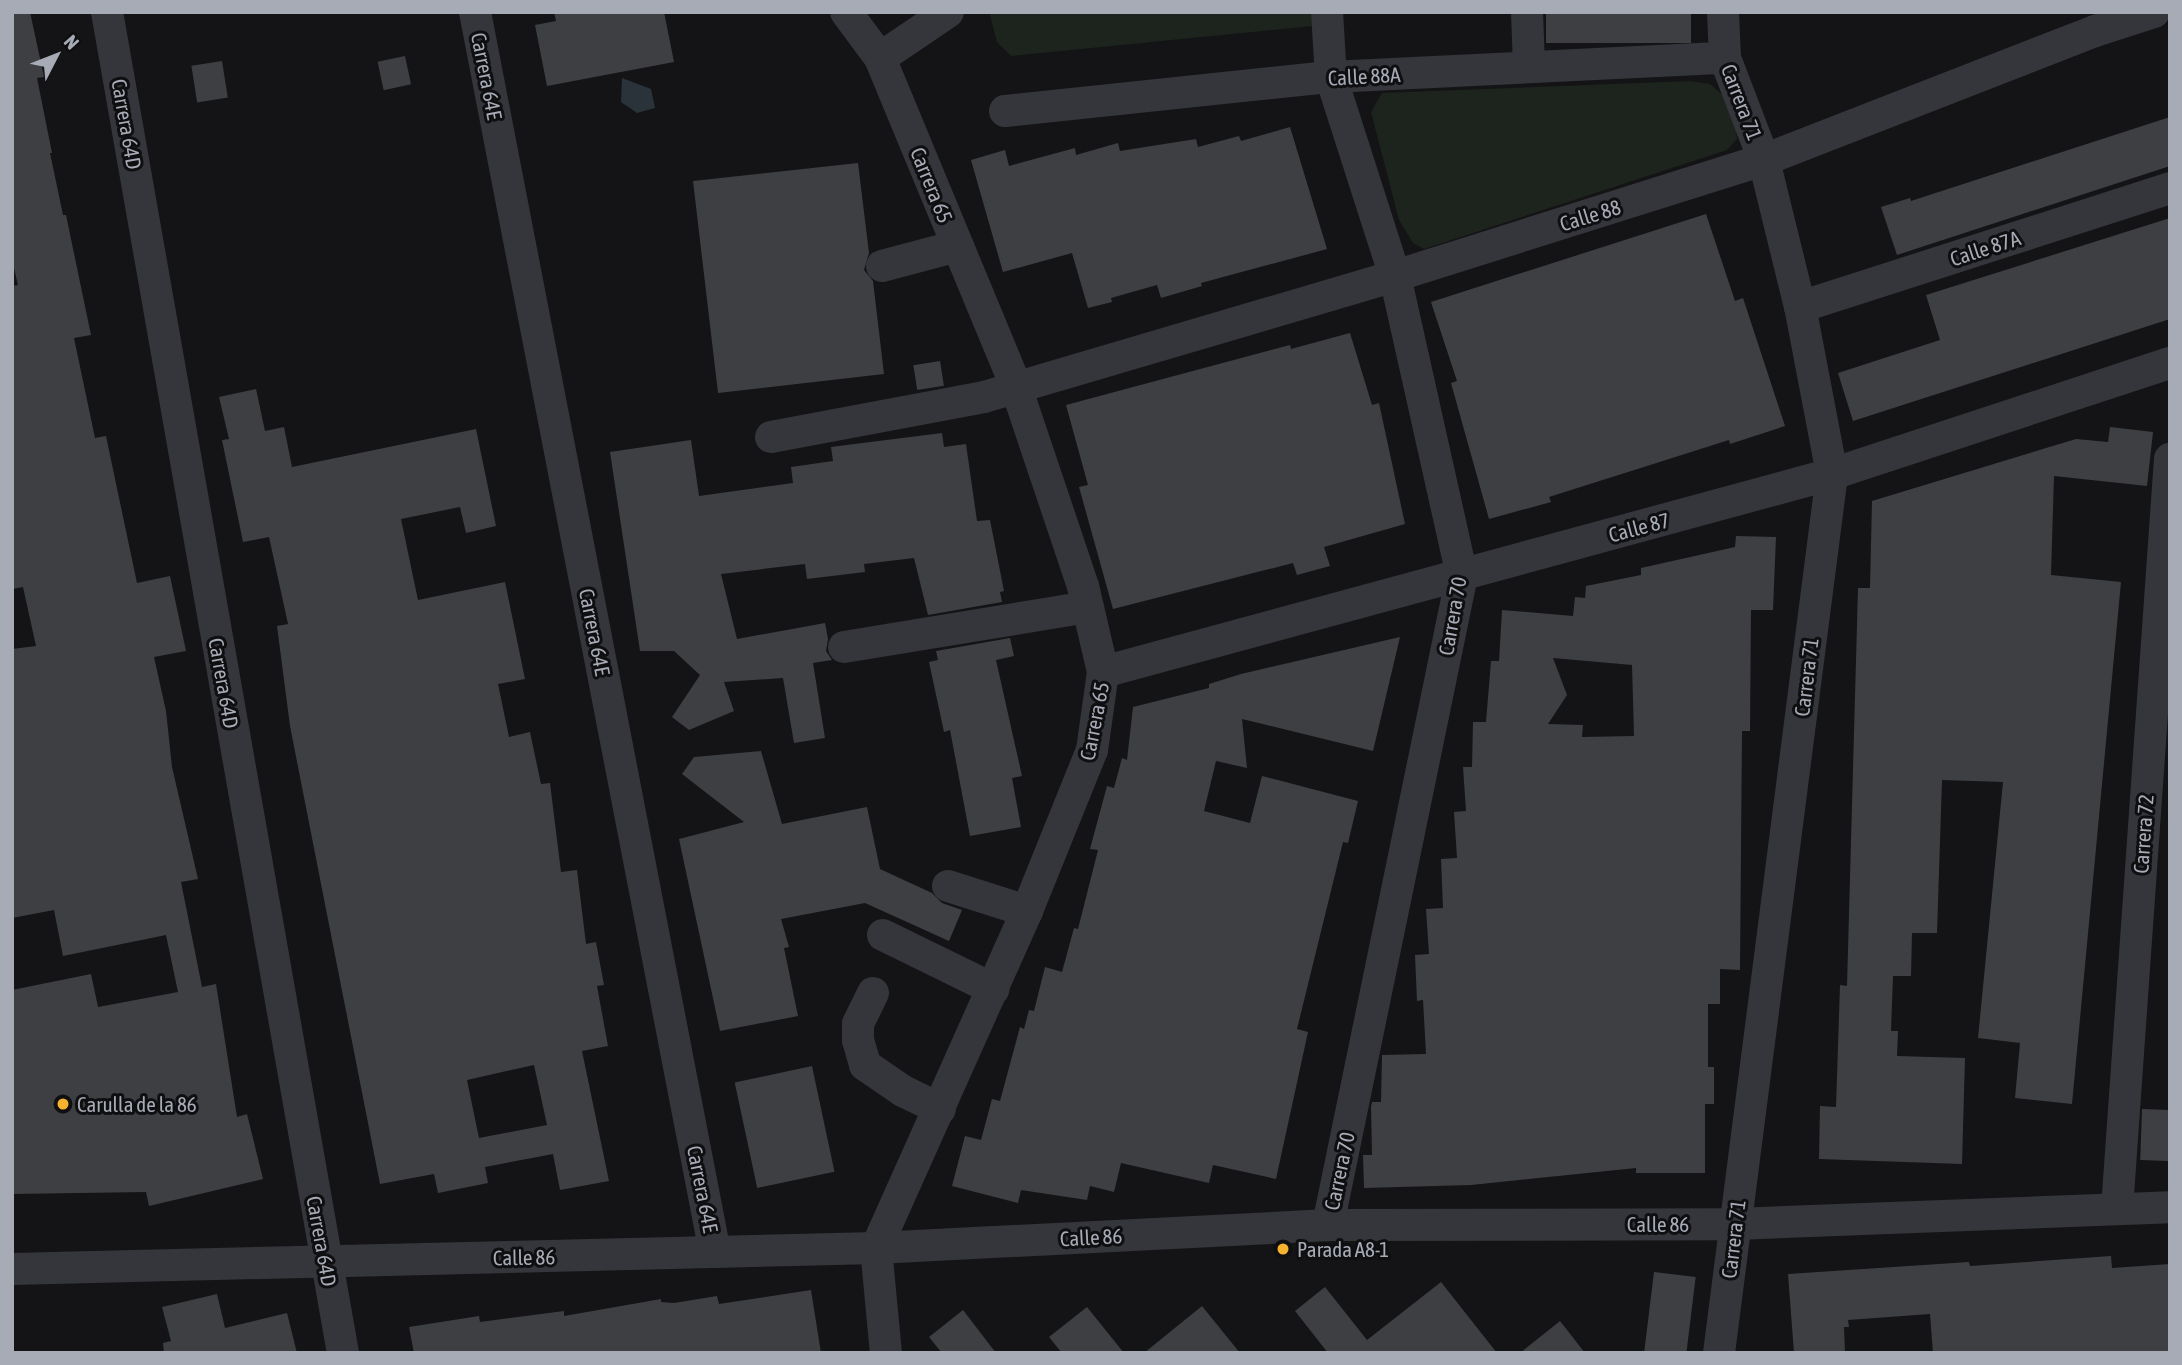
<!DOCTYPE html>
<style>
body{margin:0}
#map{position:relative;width:2182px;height:1365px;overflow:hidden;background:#141416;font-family:"Asap Condensed",sans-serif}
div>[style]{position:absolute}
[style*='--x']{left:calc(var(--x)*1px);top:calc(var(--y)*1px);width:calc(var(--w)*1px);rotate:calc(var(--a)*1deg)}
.green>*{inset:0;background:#1c241d}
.water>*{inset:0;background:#2a333a}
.building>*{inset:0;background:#3e3f43;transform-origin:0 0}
.minor>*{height:32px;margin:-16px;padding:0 16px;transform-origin:16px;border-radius:16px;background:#35363b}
.dots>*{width:19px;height:19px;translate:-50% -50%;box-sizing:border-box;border:4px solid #0f0f11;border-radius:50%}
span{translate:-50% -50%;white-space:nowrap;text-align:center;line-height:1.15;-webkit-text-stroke:6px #0f0f11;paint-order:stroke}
.street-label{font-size:21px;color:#a6abb6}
.poi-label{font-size:21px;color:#a6abb6}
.left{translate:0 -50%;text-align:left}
.frame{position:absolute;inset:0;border:14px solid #a6abb6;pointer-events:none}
.north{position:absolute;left:21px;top:21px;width:70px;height:70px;-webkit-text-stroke:5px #0f0f11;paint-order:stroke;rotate:48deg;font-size:19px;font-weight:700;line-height:28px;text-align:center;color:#a6abb6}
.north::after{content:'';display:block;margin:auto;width:24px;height:32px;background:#a6abb6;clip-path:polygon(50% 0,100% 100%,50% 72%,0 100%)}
</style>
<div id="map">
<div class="green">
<div style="clip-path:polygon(993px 12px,1311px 12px,1312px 26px,1011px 56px,997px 42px,990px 15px)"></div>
<div style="clip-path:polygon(1690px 81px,1710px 84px,1725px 97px,1735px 120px,1737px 139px,1727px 150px,1424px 249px,1413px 243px,1399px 220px,1371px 112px,1382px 93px)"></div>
</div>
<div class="water">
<div style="clip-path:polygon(622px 78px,651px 89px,655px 108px,637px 113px,621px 102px)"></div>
</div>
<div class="building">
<div style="clip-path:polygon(12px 12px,30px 12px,44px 77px,37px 78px,52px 153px,50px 153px,63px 215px,66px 215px,91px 335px,74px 338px,95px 438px,106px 436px,137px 583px,170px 576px,186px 651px,154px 657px,166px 711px,172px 767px,198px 879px,181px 882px,202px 987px,216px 984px,237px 1117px,247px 1114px,263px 1179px,149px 1206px,146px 1192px,12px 1194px,12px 990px,91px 974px,98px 1007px,178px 992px,166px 935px,63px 956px,54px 910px,12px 918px,12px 649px,36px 646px,23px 587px,12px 589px,12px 286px,18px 285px,12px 260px)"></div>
<div style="clip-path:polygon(554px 12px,664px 12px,674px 62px,547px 86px,535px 25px,556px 21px)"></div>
<div style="left:1546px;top:12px;width:145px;height:31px"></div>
<div style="left:405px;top:56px;width:29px;height:28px;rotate:78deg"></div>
<div style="left:222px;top:61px;width:37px;height:31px;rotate:81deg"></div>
<div style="clip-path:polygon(2170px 117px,2170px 166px,1897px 255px,1881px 207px,1910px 198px,1911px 201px)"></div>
<div style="clip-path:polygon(1290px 127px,1327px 249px,1201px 283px,1202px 286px,1161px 298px,1157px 285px,1111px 298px,1112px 302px,1088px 308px,1072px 253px,1003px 272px,971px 160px,1005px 150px,1009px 166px,1075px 148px,1076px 155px,1118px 143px,1120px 151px,1196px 139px,1198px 147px,1239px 136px,1241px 141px)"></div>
<div style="clip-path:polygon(858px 163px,869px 253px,864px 270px,873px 281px,884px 374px,718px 393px,693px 181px)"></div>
<div style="clip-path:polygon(1706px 214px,1735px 301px,1743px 298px,1785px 426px,1730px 444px,1729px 440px,1549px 497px,1551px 502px,1489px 519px,1451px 383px,1457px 381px,1431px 302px)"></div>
<div style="clip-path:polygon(2170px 218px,2170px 319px,1853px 421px,1838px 373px,1940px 340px,1926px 295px)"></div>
<div style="clip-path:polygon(1350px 333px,1372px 405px,1379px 403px,1405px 524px,1324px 547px,1330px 566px,1297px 575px,1293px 563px,1113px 609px,1079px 487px,1088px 485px,1066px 405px,1290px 345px,1291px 349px)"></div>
<div style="left:940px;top:361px;width:25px;height:27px;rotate:81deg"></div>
<div style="clip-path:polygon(evenodd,256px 389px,265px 431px,284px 427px,292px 467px,476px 429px,496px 526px,466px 533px,460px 507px,401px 519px,418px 600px,505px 582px,525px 679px,498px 684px,509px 737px,530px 732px,541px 784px,550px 783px,561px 872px,577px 870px,586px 944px,596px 942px,604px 985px,597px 986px,608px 1046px,582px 1051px,609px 1181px,560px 1190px,553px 1154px,485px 1167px,488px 1183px,438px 1193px,434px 1174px,380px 1184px,290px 726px,277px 626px,288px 624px,269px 537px,243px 542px,222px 440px,229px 439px,219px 397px,256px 389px,534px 1065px,547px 1125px,479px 1138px,467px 1080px,534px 1065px)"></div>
<div style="clip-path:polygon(2110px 427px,2153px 432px,2147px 486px,2054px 476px,2051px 575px,2121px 582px,2072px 1104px,2015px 1098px,2020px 1043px,1978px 1038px,2003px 782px,1942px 780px,1937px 933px,1912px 933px,1911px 976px,1893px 976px,1891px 1031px,1898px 1031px,1897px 1056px,1965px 1058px,1962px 1164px,1819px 1159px,1820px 1106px,1836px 1107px,1840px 985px,1847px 986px,1858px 588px,1870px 588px,1872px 501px,2076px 439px,2108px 442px)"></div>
<div style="clip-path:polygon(942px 433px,944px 447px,966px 444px,977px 521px,990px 520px,1004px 591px,1000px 592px,1002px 602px,928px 615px,914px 558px,864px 564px,865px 572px,807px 579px,805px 564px,721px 574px,737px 639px,825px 623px,828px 639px,826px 651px,832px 660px,813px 663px,825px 738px,794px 743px,783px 678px,724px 682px,734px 711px,689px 730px,672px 717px,700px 675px,674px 651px,640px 651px,610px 452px,691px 440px,699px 496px,793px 483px,791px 467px,833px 461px,831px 447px)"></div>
<div style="clip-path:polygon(evenodd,1736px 536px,1776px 537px,1773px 610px,1751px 610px,1750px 731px,1742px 731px,1740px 970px,1720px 969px,1720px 1004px,1708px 1004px,1708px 1067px,1714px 1067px,1714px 1104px,1705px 1104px,1705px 1173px,1636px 1173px,1636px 1168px,1471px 1185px,1364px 1188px,1363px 1155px,1372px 1155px,1371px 1107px,1372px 1102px,1381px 1102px,1382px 1055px,1426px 1054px,1423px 1000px,1417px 1001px,1415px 955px,1429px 954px,1426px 909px,1443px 908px,1441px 859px,1457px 858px,1454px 812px,1466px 811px,1463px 767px,1472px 767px,1473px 722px,1486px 722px,1491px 661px,1499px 661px,1502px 610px,1573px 616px,1575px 597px,1585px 598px,1586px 586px,1641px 575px,1641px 568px,1735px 547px,1736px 536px,1553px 658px,1632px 665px,1634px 736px,1582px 737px,1583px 725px,1548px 724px,1567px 695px,1553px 658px)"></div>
<div style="clip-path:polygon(1400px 637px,1373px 751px,1242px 719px,1247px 768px,1216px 761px,1204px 811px,1250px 823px,1262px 776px,1358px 801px,1348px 843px,1343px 842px,1297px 1029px,1308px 1032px,1276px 1179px,1213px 1165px,1209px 1183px,1121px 1163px,1114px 1192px,1090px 1186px,1087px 1200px,1021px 1190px,1018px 1203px,952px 1186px,965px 1136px,981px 1140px,992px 1099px,1000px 1101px,1020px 1027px,1024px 1029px,1029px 1010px,1034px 1011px,1045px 967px,1062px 972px,1074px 928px,1078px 929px,1098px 850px,1090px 849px,1107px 786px,1114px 788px,1122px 758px,1127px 760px,1133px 707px,1209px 688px,1209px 684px,1241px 674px)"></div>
<div style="clip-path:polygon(1010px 638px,1014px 656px,996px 660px,1022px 776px,1012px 778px,1021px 827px,970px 836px,950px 730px,944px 732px,929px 662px,938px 660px,936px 651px)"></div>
<div style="clip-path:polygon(761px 751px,782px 824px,867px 807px,880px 869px,932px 893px,942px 903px,962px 910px,949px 941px,865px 903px,781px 919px,789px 947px,784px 948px,798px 1016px,720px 1031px,679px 839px,744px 822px,682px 774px,694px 757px)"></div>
<div style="left:812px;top:1066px;width:108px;height:79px;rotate:78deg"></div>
<div style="left:2142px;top:1109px;width:28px;height:51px;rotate:2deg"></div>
<div style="clip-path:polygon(2111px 1256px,2112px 1268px,2170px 1264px,2170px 1353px,1933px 1353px,1930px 1314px,1848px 1320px,1849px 1327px,1844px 1327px,1845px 1353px,1794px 1353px,1788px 1274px,1969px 1262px,1970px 1266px)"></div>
<div style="left:1654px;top:1272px;width:42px;height:81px;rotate:7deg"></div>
<div style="clip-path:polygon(1441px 1282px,1497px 1353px,1328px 1353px,1295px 1311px,1325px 1287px,1367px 1340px)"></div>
<div style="clip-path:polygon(811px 1290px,821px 1353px,414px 1353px,409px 1327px,479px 1316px,480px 1322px,564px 1311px,564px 1316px,661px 1299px,661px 1302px,674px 1303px,717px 1296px,719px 1304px)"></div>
<div style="clip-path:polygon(217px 1294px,225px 1328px,287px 1313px,297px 1353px,164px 1353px,163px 1343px,171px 1341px,162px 1307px)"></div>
<div style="clip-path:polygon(1202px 1306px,1240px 1353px,1144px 1353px)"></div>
<div style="clip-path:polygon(1087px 1307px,1124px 1353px,1062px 1353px,1049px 1337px)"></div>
<div style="clip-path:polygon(963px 1310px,996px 1353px,942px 1353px,929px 1337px)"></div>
<div style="clip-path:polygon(1560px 1321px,1585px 1353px,1520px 1353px)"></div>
</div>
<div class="minor">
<div style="--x:107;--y:12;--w:1362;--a:80.02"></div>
<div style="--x:475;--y:12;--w:1263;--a:79.05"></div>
<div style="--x:846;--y:12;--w:57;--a:53.5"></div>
<div style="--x:880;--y:58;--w:356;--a:67.5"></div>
<div style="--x:1016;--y:387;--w:210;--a:71.4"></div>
<div style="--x:1083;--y:586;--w:88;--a:76.9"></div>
<div style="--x:1103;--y:672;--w:79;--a:98"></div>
<div style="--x:1092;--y:750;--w:174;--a:112"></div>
<div style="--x:1027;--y:911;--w:369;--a:114.1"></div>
<div style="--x:876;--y:1248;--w:105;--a:84.6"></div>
<div style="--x:1327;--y:12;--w:65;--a:86.5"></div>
<div style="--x:1331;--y:77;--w:209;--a:72.2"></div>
<div style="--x:1395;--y:276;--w:306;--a:77.4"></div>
<div style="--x:1462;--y:575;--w:664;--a:101.65"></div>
<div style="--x:1527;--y:12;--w:55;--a:87.9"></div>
<div style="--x:880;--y:58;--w:82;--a:-34.1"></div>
<div style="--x:1005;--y:111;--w:328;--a:-6"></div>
<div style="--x:1331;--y:77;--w:394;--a:-2.8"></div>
<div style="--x:882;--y:266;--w:78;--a:-14.9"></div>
<div style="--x:1800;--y:307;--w:389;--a:-17.8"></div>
<div style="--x:771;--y:437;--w:217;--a:-10.6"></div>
<div style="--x:984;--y:397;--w:428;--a:-16.4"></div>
<div style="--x:1395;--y:276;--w:387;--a:-17.5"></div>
<div style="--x:1764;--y:160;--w:355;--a:-21.3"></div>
<div style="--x:2095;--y:31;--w:62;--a:-17.9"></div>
<div style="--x:844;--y:647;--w:247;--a:-9.3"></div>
<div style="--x:1103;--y:672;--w:755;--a:-15.2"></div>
<div style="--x:1832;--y:474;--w:356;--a:-18.2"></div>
<div style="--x:948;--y:886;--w:83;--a:17.6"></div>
<div style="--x:883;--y:935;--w:123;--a:26.1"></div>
<div style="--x:873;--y:993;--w:34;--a:116"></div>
<div style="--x:858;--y:1024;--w:16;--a:90"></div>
<div style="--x:858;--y:1040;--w:26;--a:74"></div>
<div style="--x:865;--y:1065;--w:46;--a:34.4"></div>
<div style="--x:903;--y:1091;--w:41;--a:25.9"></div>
<div style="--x:2117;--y:1209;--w:752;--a:-85.96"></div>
<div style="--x:12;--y:1269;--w:864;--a:-1.39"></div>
<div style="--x:876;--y:1248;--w:453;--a:-2.9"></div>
<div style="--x:1328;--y:1225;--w:407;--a:-0.1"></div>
<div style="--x:1735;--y:1224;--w:435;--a:-2.2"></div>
<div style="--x:1719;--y:1353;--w:886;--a:-82.67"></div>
<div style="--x:1832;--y:474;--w:170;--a:-100.8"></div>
<div style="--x:1800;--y:307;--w:151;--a:-103.8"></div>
<div style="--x:1764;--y:160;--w:109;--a:-110.9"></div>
<div style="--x:1725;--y:58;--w:46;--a:-92.5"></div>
</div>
<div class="dots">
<div style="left:63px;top:1104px;background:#f4b22e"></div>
<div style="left:1283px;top:1249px;background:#f4b22e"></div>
</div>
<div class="street-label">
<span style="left:487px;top:76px;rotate:79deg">Carrera 64E</span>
<span style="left:1364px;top:76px;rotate:-3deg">Calle 88A</span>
<span style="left:1742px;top:102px;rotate:69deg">Carrera 71</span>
<span style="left:127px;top:124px;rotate:80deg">Carrera 64D</span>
<span style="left:932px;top:185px;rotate:68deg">Carrera 65</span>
<span style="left:1590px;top:215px;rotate:-17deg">Calle 88</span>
<span style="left:1985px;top:248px;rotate:-18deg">Calle 87A</span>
<span style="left:1639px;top:527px;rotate:-15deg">Calle 87</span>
<span style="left:1452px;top:616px;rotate:-80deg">Carrera 70</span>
<span style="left:595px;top:632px;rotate:79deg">Carrera 64E</span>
<span style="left:1806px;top:677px;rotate:-83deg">Carrera 71</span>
<span style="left:224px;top:683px;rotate:80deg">Carrera 64D</span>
<span style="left:1094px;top:721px;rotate:-79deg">Carrera 65</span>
<span style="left:2143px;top:834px;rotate:-86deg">Carrera 72</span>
<span style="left:1339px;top:1171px;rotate:-78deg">Carrera 70</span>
<span style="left:703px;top:1189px;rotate:79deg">Carrera 64E</span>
<span style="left:1658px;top:1224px">Calle 86</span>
<span style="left:1091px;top:1237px;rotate:-3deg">Calle 86</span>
<span style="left:1733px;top:1239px;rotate:-83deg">Carrera 71</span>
<span style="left:322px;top:1241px;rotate:80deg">Carrera 64D</span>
<span style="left:524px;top:1257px;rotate:-1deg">Calle 86</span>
</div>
<div class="poi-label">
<span class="left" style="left:77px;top:1104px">Carulla de la 86</span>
<span class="left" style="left:1297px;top:1249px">Parada A8-1</span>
</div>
<div class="frame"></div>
<div class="north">N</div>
</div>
